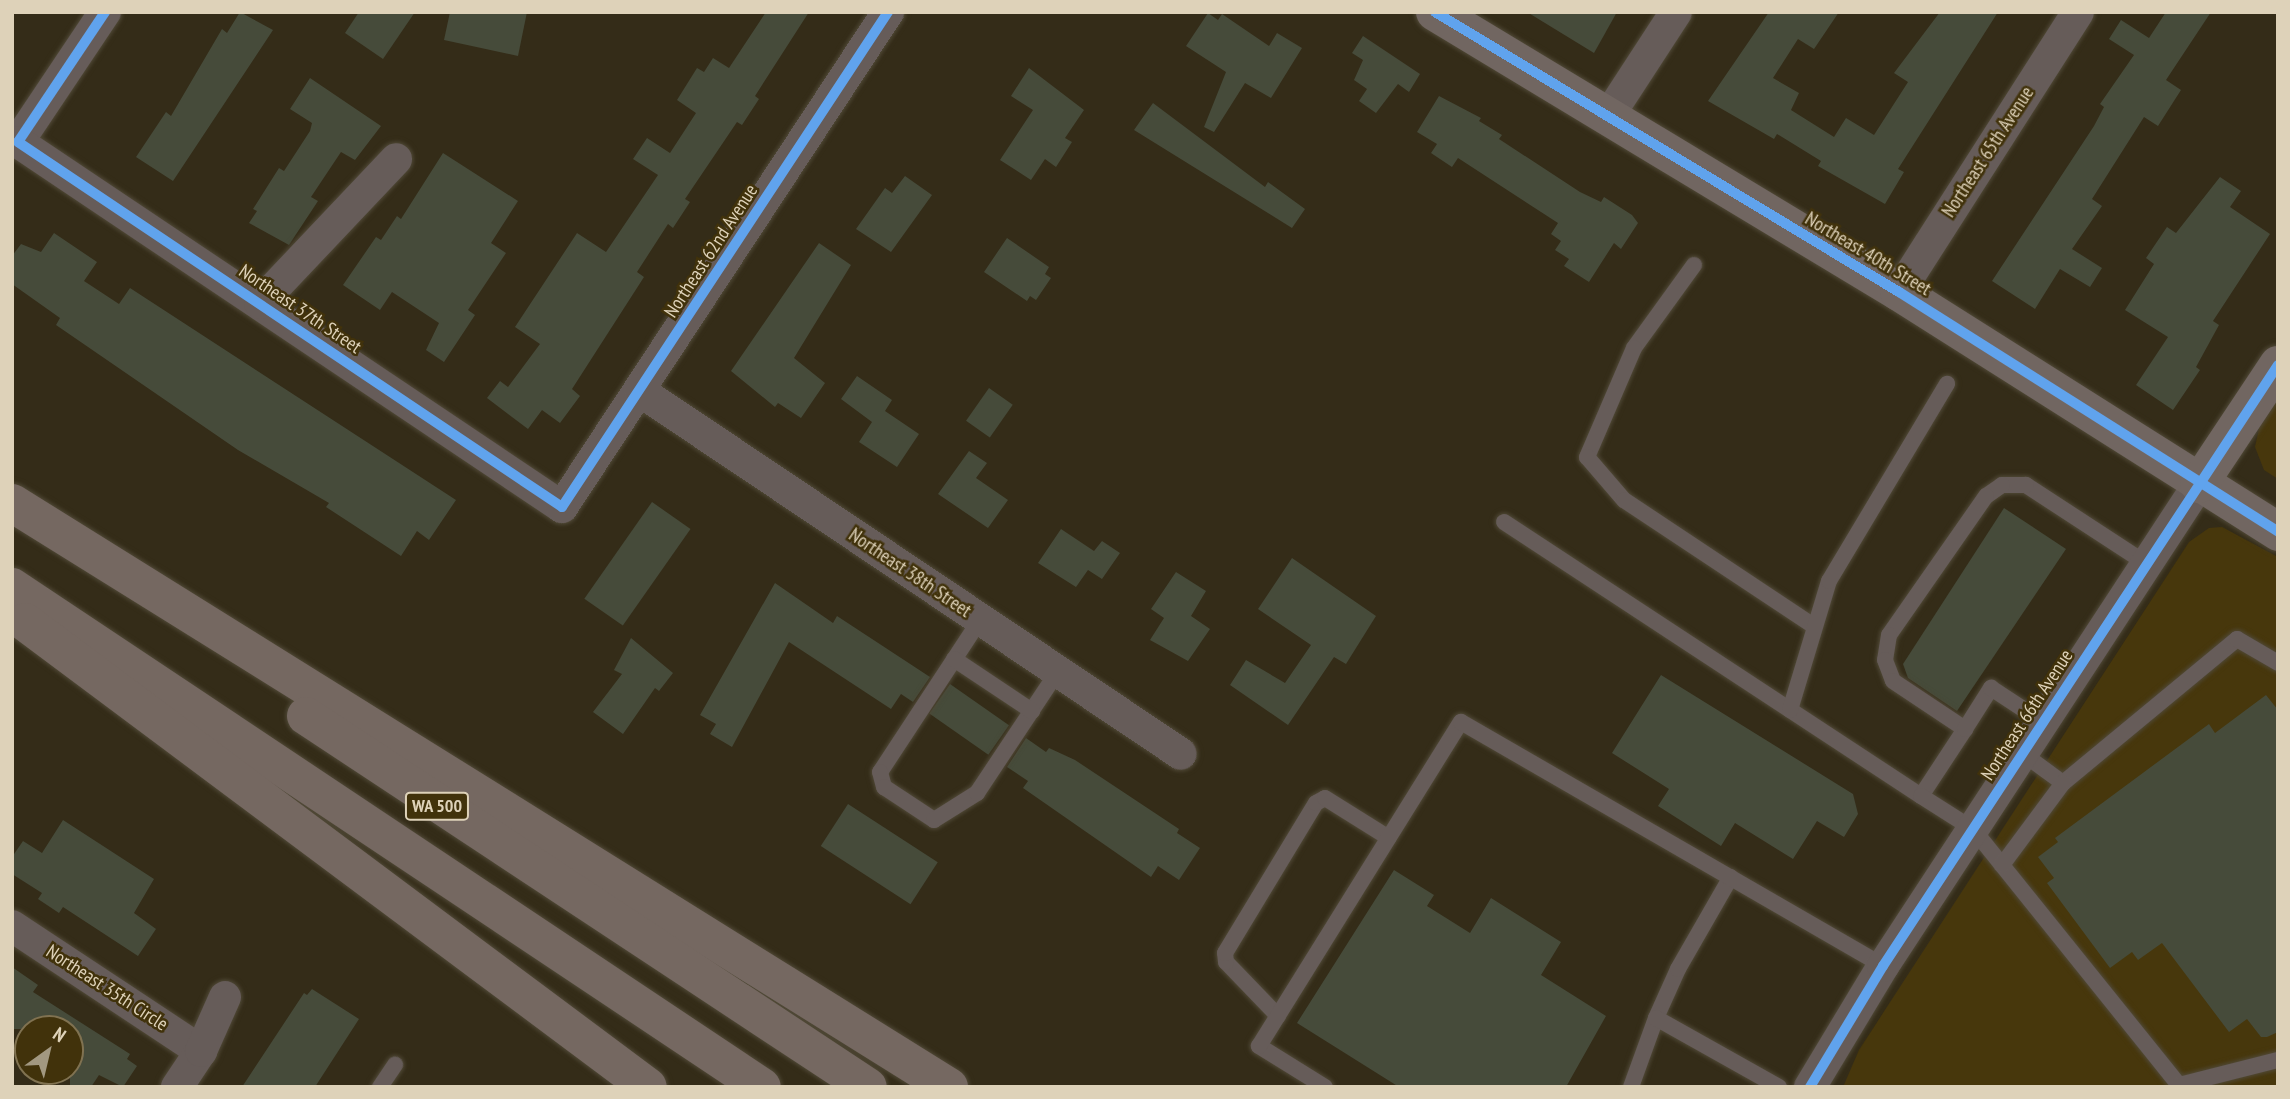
<!DOCTYPE html>
<style>
body{margin:0}
#map{position:relative;width:2290px;height:1099px;overflow:hidden;background:#342c18;font-family:"PT Sans Narrow",sans-serif}
div>[style]{position:absolute}
[style*='--x']{left:calc(var(--x)*1px);top:calc(var(--y)*1px);width:calc(var(--w)*1px);rotate:calc(var(--a)*1deg)}
.built>*{inset:0;background:#47370c}
.building>*{inset:0;background:#464b3a;transform-origin:0 0}
.roads{filter:drop-shadow(0 0 2px #504937) drop-shadow(0 0 2px #504937)}
.lane>*{height:16px;margin:-8px;padding:0 8px;transform-origin:8px;border-radius:8px;background:#665c59}
.street>*{height:32px;margin:-16px;padding:0 16px;transform-origin:16px;border-radius:16px;background:#665c59}
.secondary>*{height:38px;margin:-19px;padding:0 19px;transform-origin:19px;border-radius:19px;background:#716661}
.highway>*{height:38px;margin:-19px;padding:0 19px;transform-origin:19px;border-radius:19px;background:#756861}
.cycleway>*{height:10px;margin:-5px;padding:0 5px;transform-origin:5px;border-radius:5px;background:#60a3ed}
span{translate:-50% -50%;white-space:nowrap;text-align:center;line-height:1.15;-webkit-text-stroke:5px #41320b;paint-order:stroke}
.shield-label span{padding:2px 5px;background:#41320b;border:2px solid;border-radius:5px;-webkit-text-stroke-width:0}
.shield-label{font-size:18px;color:#ded2b9;font-weight:700}
.street-label{font-size:19px;color:#ded2b9}
.frame{position:absolute;inset:0;border:14px solid #ded2b9;pointer-events:none}
.north{position:absolute;left:14px;top:1015px;width:70px;height:70px;box-sizing:border-box;background:#41320b;border:2px solid #807251;border-radius:50%;rotate:34deg;font-size:19px;font-weight:700;line-height:28px;text-align:center;color:#ded2b9}
.north::after{content:'';display:block;margin:auto;width:24px;height:32px;background:#a29881;clip-path:polygon(50% 0,100% 100%,50% 72%,0 100%)}
</style>
<div id="map">
<div class="built">
<div style="clip-path:polygon(2278px 396px,2278px 479px,2264px 470px,2255px 447px,2260px 424px)"></div>
<div style="clip-path:polygon(2222px 527px,2278px 557px,2278px 1087px,1843px 1087px,1859px 1050px,2189px 542px,2209px 528px)"></div>
</div>
<div class="building">
<div style="clip-path:polygon(240px 12px,273px 30px,173px 181px,136px 157px,166px 112px,171px 116px,222px 29px,227px 33px)"></div>
<div style="clip-path:polygon(359px 12px,415px 12px,383px 59px,345px 33px)"></div>
<div style="clip-path:polygon(450px 12px,527px 12px,518px 56px,444px 40px)"></div>
<div style="clip-path:polygon(766px 12px,809px 12px,755px 96px,759px 99px,742px 125px,737px 122px,685px 199px,690px 202px,673px 228px,668px 224px,637px 272px,644px 277px,572px 389px,580px 396px,560px 423px,542px 410px,528px 429px,487px 398px,500px 381px,508px 387px,540px 344px,515px 327px,577px 233px,606px 252px,658px 175px,633px 159px,647px 138px,670px 153px,696px 113px,677px 100px,697px 68px,704px 72px,713px 58px,729px 68px)"></div>
<div style="clip-path:polygon(1527px 12px,1617px 12px,1594px 53px)"></div>
<div style="clip-path:polygon(1769px 12px,1839px 12px,1814px 49px,1798px 39px,1773px 78px,1799px 93px,1791px 110px,1834px 137px,1846px 118px,1874px 135px,1908px 82px,1894px 73px,1940px 12px,1998px 12px,1898px 169px,1904px 172px,1885px 204px,1818px 166px,1821px 161px,1777px 134px,1774px 139px,1708px 101px)"></div>
<div style="clip-path:polygon(2166px 12px,2211px 12px,2166px 80px,2181px 90px,2158px 126px,2144px 117px,2092px 199px,2102px 206px,2072px 249px,2102px 268px,2090px 287px,2060px 269px,2035px 309px,1992px 281px,2094px 126px,2104px 107px,2100px 104px,2134px 55px,2109px 39px,2121px 20px,2149px 38px)"></div>
<div style="clip-path:polygon(1208px 13px,1218px 20px,1222px 14px,1269px 46px,1277px 33px,1302px 48px,1271px 98px,1245px 83px,1214px 132px,1204px 127px,1226px 72px,1186px 46px)"></div>
<div style="clip-path:polygon(1363px 36px,1420px 74px,1409px 92px,1398px 84px,1376px 113px,1359px 101px,1367px 89px,1354px 80px,1363px 60px,1352px 53px)"></div>
<div style="clip-path:polygon(1029px 68px,1084px 110px,1065px 138px,1072px 142px,1056px 167px,1045px 159px,1031px 180px,1000px 160px,1033px 110px,1011px 96px)"></div>
<div style="clip-path:polygon(310px 78px,381px 126px,355px 160px,341px 152px,311px 197px,318px 201px,289px 245px,249px 223px,257px 211px,253px 209px,279px 168px,284px 171px,310px 131px,312px 123px,290px 109px)"></div>
<div style="clip-path:polygon(1439px 96px,1481px 118px,1479px 121px,1502px 135px,1499px 139px,1580px 192px,1601px 202px,1604px 197px,1632px 215px,1638px 223px,1621px 249px,1614px 243px,1589px 282px,1564px 266px,1569px 259px,1555px 250px,1561px 241px,1551px 234px,1558px 223px,1458px 158px,1452px 167px,1431px 153px,1437px 144px,1417px 132px)"></div>
<div style="clip-path:polygon(1153px 103px,1265px 187px,1268px 182px,1305px 209px,1292px 228px,1134px 130px)"></div>
<div style="clip-path:polygon(443px 153px,518px 201px,491px 243px,506px 253px,468px 310px,475px 315px,444px 362px,426px 350px,439px 323px,392px 292px,380px 310px,343px 285px,376px 237px,381px 240px,397px 216px,401px 219px)"></div>
<div style="clip-path:polygon(905px 176px,932px 195px,891px 252px,856px 229px,885px 188px,892px 193px)"></div>
<div style="clip-path:polygon(2220px 177px,2241px 191px,2230px 207px,2270px 234px,2213px 321px,2219px 325px,2196px 367px,2200px 370px,2173px 410px,2136px 385px,2168px 337px,2125px 310px,2154px 264px,2146px 258px,2167px 227px,2176px 233px)"></div>
<div style="clip-path:polygon(54px 233px,97px 262px,84px 281px,119px 304px,130px 288px,456px 500px,429px 540px,417px 531px,401px 556px,326px 507px,329px 503px,238px 450px,56px 325px,60px 318px,12px 284px,12px 256px,21px 244px,41px 252px)"></div>
<div style="clip-path:polygon(1007px 238px,1049px 267px,1045px 274px,1051px 278px,1036px 300px,1030px 296px,1027px 301px,984px 272px)"></div>
<div style="clip-path:polygon(819px 243px,851px 265px,794px 358px,825px 383px,801px 418px,778px 403px,775px 407px,731px 371px)"></div>
<div style="clip-path:polygon(857px 376px,892px 400px,885px 411px,919px 434px,897px 467px,859px 442px,872px 422px,841px 399px)"></div>
<div style="left:989px;top:388px;width:29px;height:40px;rotate:35deg"></div>
<div style="clip-path:polygon(969px 451px,987px 463px,976px 478px,1008px 500px,988px 528px,938px 494px)"></div>
<div style="left:652px;top:502px;width:47px;height:118px;rotate:35deg"></div>
<div style="clip-path:polygon(2004px 508px,2066px 549px,1957px 711px,1908px 678px,1903px 664px)"></div>
<div style="clip-path:polygon(1061px 529px,1094px 551px,1102px 541px,1120px 553px,1102px 579px,1088px 570px,1076px 587px,1038px 563px)"></div>
<div style="clip-path:polygon(1292px 558px,1376px 616px,1346px 664px,1334px 657px,1288px 725px,1230px 685px,1246px 660px,1285px 683px,1311px 645px,1258px 609px)"></div>
<div style="clip-path:polygon(1176px 572px,1206px 591px,1191px 616px,1210px 629px,1188px 661px,1150px 640px,1164px 618px,1151px 609px)"></div>
<div style="clip-path:polygon(775px 583px,833px 623px,837px 616px,930px 677px,913px 702px,901px 694px,891px 709px,789px 642px,732px 747px,710px 734px,716px 724px,700px 715px)"></div>
<div style="clip-path:polygon(631px 638px,673px 673px,659px 691px,655px 688px,623px 734px,593px 712px,622px 674px,614px 670px)"></div>
<div style="clip-path:polygon(1661px 675px,1853px 794px,1858px 814px,1844px 837px,1817px 821px,1793px 859px,1735px 823px,1721px 846px,1658px 806px,1669px 789px,1612px 753px)"></div>
<div style="left:950px;top:684px;width:72px;height:36px;rotate:35deg"></div>
<div style="clip-path:polygon(2266px 695px,2278px 710px,2278px 1032px,2267px 1037px,2261px 1037px,2247px 1019px,2229px 1032px,2162px 943px,2138px 960px,2132px 952px,2110px 968px,2047px 883px,2054px 878px,2038px 857px,2058px 842px,2055px 838px,2209px 724px,2215px 733px)"></div>
<div style="clip-path:polygon(1026px 738px,1046px 752px,1049px 748px,1075px 760px,1179px 829px,1177px 833px,1200px 848px,1179px 880px,1158px 866px,1151px 877px,1023px 788px,1028px 781px,1007px 767px)"></div>
<div style="left:848px;top:804px;width:107px;height:50px;rotate:33deg"></div>
<div style="clip-path:polygon(63px 820px,154px 879px,134px 913px,156px 929px,138px 956px,63px 907px,59px 913px,38px 899px,42px 893px,12px 874px,12px 857px,23px 841px,42px 853px)"></div>
<div style="clip-path:polygon(1394px 870px,1434px 895px,1427px 906px,1470px 933px,1491px 898px,1561px 942px,1541px 975px,1606px 1016px,1566px 1087px,1399px 1087px,1297px 1023px)"></div>
<div style="clip-path:polygon(12px 967px,38px 985px,33px 992px,130px 1054px,127px 1059px,137px 1066px,123px 1087px,99px 1075px,91px 1087px,70px 1087px,70px 1029px,12px 1029px)"></div>
<div style="clip-path:polygon(312px 989px,359px 1019px,315px 1087px,242px 1087px,304px 993px,307px 995px)"></div>
</div>
<div class="roads">
<div class="lane">
<div style="--x:1694;--y:265;--w:102;--a:125.9"></div>
<div style="--x:1634;--y:348;--w:119;--a:113.3"></div>
<div style="--x:1587;--y:457;--w:57;--a:49.3"></div>
<div style="--x:1624;--y:500;--w:228;--a:33.6"></div>
<div style="--x:1504;--y:522;--w:499;--a:33.3"></div>
<div style="--x:2147;--y:564;--w:145;--a:-146.9"></div>
<div style="--x:2026;--y:485;--w:24;--a:180"></div>
<div style="--x:2002;--y:485;--w:19;--a:145"></div>
<div style="--x:1986;--y:496;--w:169;--a:124.9"></div>
<div style="--x:1889;--y:635;--w:25;--a:99"></div>
<div style="--x:1885;--y:660;--w:22;--a:69"></div>
<div style="--x:1893;--y:681;--w:87;--a:33.7"></div>
<div style="--x:1965;--y:729;--w:80;--a:123.3"></div>
<div style="--x:1921;--y:796;--w:62;--a:32.4"></div>
<div style="--x:1973;--y:829;--w:329;--a:51.2"></div>
<div style="--x:2179;--y:1085;--w:102;--a:-14.2"></div>
<div style="--x:980;--y:620;--w:182;--a:123.3"></div>
<div style="--x:880;--y:772;--w:16;--a:75"></div>
<div style="--x:884;--y:787;--w:60;--a:33.4"></div>
<div style="--x:934;--y:820;--w:51;--a:-32.1"></div>
<div style="--x:977;--y:793;--w:146;--a:-56.4"></div>
<div style="--x:954;--y:659;--w:94;--a:33.7"></div>
<div style="--x:1790;--y:710;--w:135;--a:-73.2"></div>
<div style="--x:1829;--y:581;--w:230;--a:-59.1"></div>
<div style="--x:1965;--y:729;--w:49;--a:-57.6"></div>
<div style="--x:1991;--y:688;--w:62;--a:33.2"></div>
<div style="--x:2022;--y:753;--w:51;--a:36.2"></div>
<div style="--x:2063;--y:783;--w:226;--a:-39.6"></div>
<div style="--x:2237;--y:639;--w:48;--a:30.3"></div>
<div style="--x:2002;--y:865;--w:102;--a:-53.4"></div>
<div style="--x:1278;--y:1016;--w:75;--a:-133.9"></div>
<div style="--x:1226;--y:962;--w:9;--a:-96"></div>
<div style="--x:1225;--y:953;--w:175;--a:-58.8"></div>
<div style="--x:1316;--y:803;--w:10;--a:-29"></div>
<div style="--x:1325;--y:798;--w:75;--a:32"></div>
<div style="--x:1656;--y:1018;--w:54;--a:-65.8"></div>
<div style="--x:1678;--y:969;--w:106;--a:-60.1"></div>
<div style="--x:380;--y:1087;--w:27;--a:-56"></div>
<div style="--x:1325;--y:1087;--w:78;--a:-148.2"></div>
<div style="--x:1259;--y:1046;--w:382;--a:-58.1"></div>
<div style="--x:1461;--y:722;--w:487;--a:30"></div>
<div style="--x:1631;--y:1087;--w:73;--a:-70.1"></div>
<div style="--x:1656;--y:1018;--w:141;--a:29.3"></div>
</div>
<div class="street">
<div style="--x:105;--y:12;--w:156;--a:123.8"></div>
<div style="--x:18;--y:142;--w:655;--a:33.86"></div>
<div style="--x:562;--y:507;--w:593;--a:-56.63"></div>
<div style="--x:1607;--y:118;--w:126;--a:-56.9"></div>
<div style="--x:1899;--y:292;--w:332;--a:-57.4"></div>
<div style="--x:260;--y:303;--w:198;--a:-46.6"></div>
<div style="--x:640;--y:391;--w:651;--a:33.86"></div>
<div style="--x:12;--y:926;--w:227;--a:33.5"></div>
<div style="--x:177;--y:1087;--w:43;--a:-56.3"></div>
<div style="--x:201;--y:1051;--w:59;--a:-66"></div>
<div style="--x:1810;--y:1087;--w:141;--a:-58.9"></div>
<div style="--x:1883;--y:966;--w:576;--a:-56.75"></div>
</div>
<div class="secondary">
<div style="--x:1435;--y:12;--w:542;--a:31.11"></div>
<div style="--x:1899;--y:292;--w:449;--a:32.3"></div>
<div style="--x:2199;--y:484;--w:143;--a:-56.4"></div>
</div>
<div class="highway">
<div style="--x:12;--y:503;--w:1104;--a:31.93"></div>
<div style="--x:12;--y:587;--w:901;--a:33.69"></div>
<div style="--x:25;--y:622;--w:777;--a:36.74"></div>
<div style="--x:306;--y:716;--w:673;--a:33.43"></div>
</div>
</div>
<div class="cycleway">
<div style="--x:105;--y:12;--w:156;--a:123.8"></div>
<div style="--x:18;--y:142;--w:655;--a:33.86"></div>
<div style="--x:562;--y:507;--w:593;--a:-56.63"></div>
<div style="--x:1435;--y:12;--w:542;--a:31.11"></div>
<div style="--x:1899;--y:292;--w:449;--a:32.3"></div>
<div style="--x:1810;--y:1087;--w:141;--a:-58.9"></div>
<div style="--x:1883;--y:966;--w:719;--a:-56.69"></div>
</div>
<div class="shield-label">
<span style="left:437px;top:806px">WA 500</span>
</div>
<div class="street-label">
<span style="left:1988px;top:152px;rotate:-57deg">Northeast 65th Avenue</span>
<span style="left:711px;top:251px;rotate:-57deg">Northeast 62nd Avenue</span>
<span style="left:1868px;top:254px;rotate:31deg">Northeast 40th Street</span>
<span style="left:300px;top:309px;rotate:34deg">Northeast 37th Street</span>
<span style="left:910px;top:573px;rotate:34deg">Northeast 38th Street</span>
<span style="left:2027px;top:715px;rotate:-57deg">Northeast 66th Avenue</span>
<span style="left:107px;top:988px;rotate:33deg">Northeast 35th Circle</span>
</div>
<div class="frame"></div>
<div class="north">N</div>
</div>
